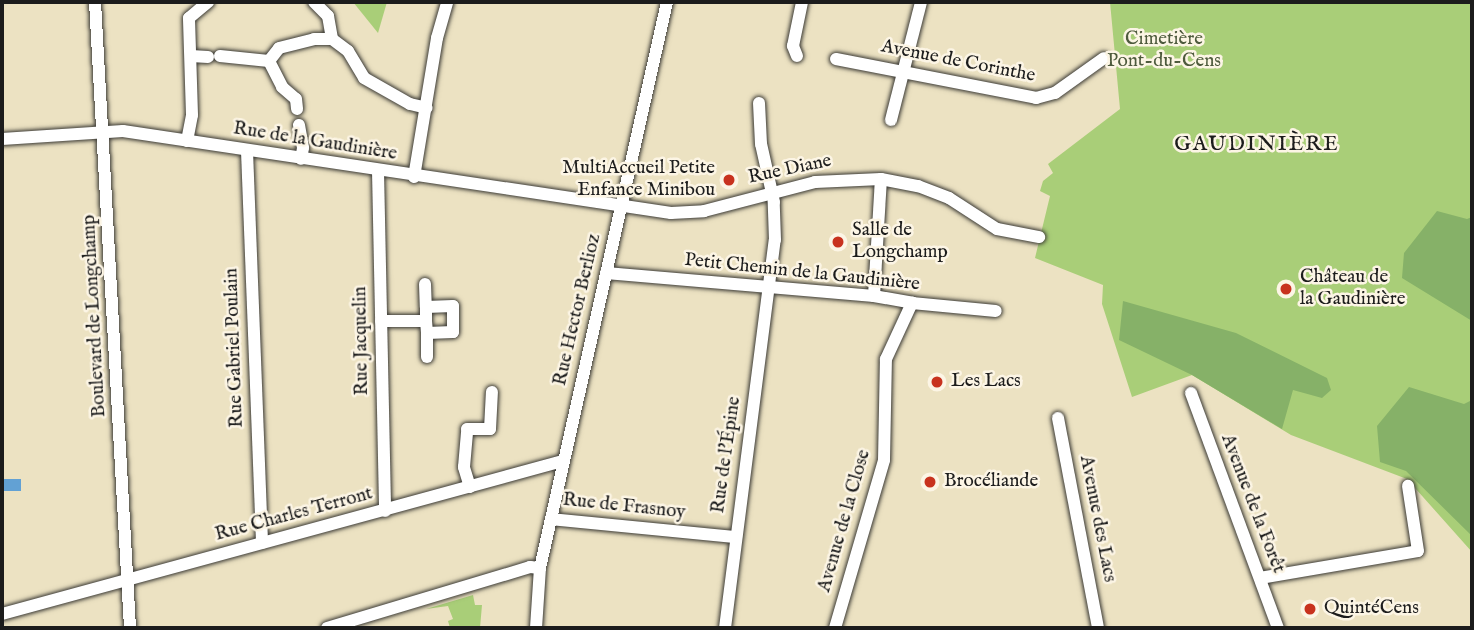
<!DOCTYPE html>
<meta charset="utf-8">
<style>
body{margin:0}
#map{position:relative;width:1474px;height:630px;overflow:hidden;background:#ece2c2;font-family:"IM FELL English",serif}
div>[style]{position:absolute}
[style*='--x']{left:calc(var(--x)*1px);top:calc(var(--y)*1px);width:calc(var(--w)*1px);rotate:calc(var(--a)*1deg)}
.green>*{inset:0;background:#a9ce78}
.forest>*{inset:0;background:#86b168}
.water>*{inset:0;background:#62a1d4;transform-origin:0 0}
.roads{filter:drop-shadow(0 0 2px #3b3a35) drop-shadow(0 0 2px #3b3a35)}
.minor>*{height:12px;margin:-6px;padding:0 6px;transform-origin:6px;border-radius:6px;background:#fff}
.dots>*{width:19px;height:19px;translate:-50% -50%;box-sizing:border-box;border:4px solid #fcf5e5;border-radius:50%}
span{translate:-50% -50%;white-space:nowrap;text-align:center;line-height:1.15;-webkit-text-stroke:5px #fcf5e5;paint-order:stroke}
.park-label{font-size:19px;color:#4d5a3c}
.street-label{font-size:19px;color:#1c1c1c}
.poi-label{font-size:19px;color:#1c1c1c}
.right{translate:-100% -50%;text-align:right}
.left{translate:0 -50%;text-align:left}
.neighbourhood-label{font-size:21px;color:#1c1c1c;letter-spacing:2px}
.frame{position:absolute;inset:0;border:4px solid #1c1c1c;pointer-events:none}
</style>
<div id="map">
<div class="green">
<div style="clip-path:polygon(353px 2px,387px 2px,378px 33px)"></div>
<div style="clip-path:polygon(1110px 2px,1472px 2px,1472px 552px,1407px 479px,1291px 435px,1192px 375px,1132px 397px,1102px 304px,1103px 285px,1035px 258px,1050px 196px,1040px 191px,1043px 181px,1053px 173px,1048px 164px,1120px 109px)"></div>
<div style="clip-path:polygon(473px 595px,475px 605px,482px 605px,480px 628px,450px 628px,448px 621px,453px 619px,448px 606px,426px 609px)"></div>
</div>
<div class="forest">
<div style="clip-path:polygon(1437px 211px,1467px 219px,1472px 217px,1472px 321px,1402px 278px,1404px 253px)"></div>
<div style="clip-path:polygon(1123px 301px,1236px 333px,1327px 378px,1331px 390px,1322px 398px,1293px 390px,1282px 429px,1192px 375px,1119px 340px)"></div>
<div style="clip-path:polygon(1409px 387px,1464px 404px,1472px 400px,1472px 536px,1406px 471px,1380px 462px,1377px 426px)"></div>
</div>
<div class="water">
<div style="left:2px;top:479px;width:19px;height:12px"></div>
</div>
<div class="roads">
<div class="minor">
<div style="--x:95;--y:2;--w:627;--a:86.8"></div>
<div style="--x:314;--y:2;--w:20;--a:45"></div>
<div style="--x:328;--y:16;--w:23;--a:80"></div>
<div style="--x:332;--y:39;--w:20;--a:37"></div>
<div style="--x:348;--y:51;--w:31;--a:59"></div>
<div style="--x:364;--y:78;--w:53;--a:29.5"></div>
<div style="--x:410;--y:104;--w:17;--a:13"></div>
<div style="--x:191;--y:56;--w:17;--a:3"></div>
<div style="--x:220;--y:56;--w:49;--a:5.8"></div>
<div style="--x:269;--y:61;--w:16;--a:-52"></div>
<div style="--x:279;--y:48;--w:36;--a:-14"></div>
<div style="--x:314;--y:39;--w:18;--a:0"></div>
<div style="--x:797;--y:56;--w:11;--a:-112"></div>
<div style="--x:793;--y:46;--w:45;--a:-78.4"></div>
<div style="--x:836;--y:59;--w:204;--a:11"></div>
<div style="--x:1036;--y:98;--w:20;--a:-15"></div>
<div style="--x:1055;--y:93;--w:60;--a:-35.5"></div>
<div style="--x:269;--y:61;--w:29;--a:63"></div>
<div style="--x:282;--y:87;--w:18;--a:41"></div>
<div style="--x:296;--y:99;--w:10;--a:84"></div>
<div style="--x:891;--y:120;--w:122;--a:-75.7"></div>
<div style="--x:299;--y:125;--w:23;--a:80"></div>
<div style="--x:303;--y:148;--w:11;--a:100"></div>
<div style="--x:2;--y:139;--w:121;--a:-3.8"></div>
<div style="--x:123;--y:131;--w:554;--a:8.51"></div>
<div style="--x:671;--y:213;--w:33;--a:-3"></div>
<div style="--x:704;--y:211;--w:115;--a:-14.6"></div>
<div style="--x:815;--y:182;--w:66;--a:-2.6"></div>
<div style="--x:881;--y:179;--w:38;--a:11"></div>
<div style="--x:918;--y:186;--w:33;--a:21"></div>
<div style="--x:949;--y:198;--w:57;--a:32.9"></div>
<div style="--x:997;--y:229;--w:43;--a:10.8"></div>
<div style="--x:187;--y:141;--w:26;--a:-79"></div>
<div style="--x:192;--y:115;--w:97;--a:-91.8"></div>
<div style="--x:189;--y:18;--w:25;--a:-40"></div>
<div style="--x:247;--y:151;--w:392;--a:87.8"></div>
<div style="--x:378;--y:171;--w:340;--a:88.8"></div>
<div style="--x:414;--y:177;--w:141;--a:-80.6"></div>
<div style="--x:437;--y:38;--w:37;--a:-74"></div>
<div style="--x:606;--y:273;--w:269;--a:4.9"></div>
<div style="--x:874;--y:296;--w:39;--a:10"></div>
<div style="--x:912;--y:303;--w:84;--a:5.4"></div>
<div style="--x:425;--y:284;--w:23;--a:88"></div>
<div style="--x:874;--y:296;--w:117;--a:-86.6"></div>
<div style="--x:381;--y:321;--w:45;--a:0"></div>
<div style="--x:426;--y:321;--w:12;--a:85"></div>
<div style="--x:427;--y:333;--w:26;--a:-2"></div>
<div style="--x:453;--y:332;--w:26;--a:-90"></div>
<div style="--x:453;--y:306;--w:27;--a:178"></div>
<div style="--x:426;--y:307;--w:14;--a:90"></div>
<div style="--x:427;--y:333;--w:24;--a:90"></div>
<div style="--x:1191;--y:393;--w:251;--a:69.7"></div>
<div style="--x:1058;--y:418;--w:214;--a:79.2"></div>
<div style="--x:470;--y:487;--w:21;--a:-107"></div>
<div style="--x:464;--y:467;--w:38;--a:-85"></div>
<div style="--x:467;--y:429;--w:23;--a:0"></div>
<div style="--x:490;--y:429;--w:37;--a:-87"></div>
<div style="--x:551;--y:519;--w:186;--a:5.6"></div>
<div style="--x:1260;--y:578;--w:160;--a:-9.7"></div>
<div style="--x:1418;--y:551;--w:66;--a:-98.7"></div>
<div style="--x:2;--y:614;--w:581;--a:-15.26"></div>
<div style="--x:327;--y:628;--w:212;--a:-16.7"></div>
<div style="--x:530;--y:567;--w:10;--a:6"></div>
<div style="--x:536;--y:628;--w:60;--a:-86.2"></div>
<div style="--x:540;--y:568;--w:580;--a:-77.35"></div>
<div style="--x:725;--y:628;--w:391;--a:-82.7"></div>
<div style="--x:775;--y:240;--w:38;--a:-92"></div>
<div style="--x:774;--y:202;--w:59;--a:-102.6"></div>
<div style="--x:761;--y:144;--w:41;--a:-92.8"></div>
<div style="--x:835;--y:628;--w:175;--a:-73.7"></div>
<div style="--x:884;--y:460;--w:101;--a:-88.9"></div>
<div style="--x:886;--y:359;--w:62;--a:-65.1"></div>
</div>
</div>
<div class="dots">
<div style="left:729px;top:180px;background:#c8321e"></div>
<div style="left:838px;top:242px;background:#c8321e"></div>
<div style="left:1286px;top:289px;background:#c8321e"></div>
<div style="left:937px;top:382px;background:#c8321e"></div>
<div style="left:930px;top:482px;background:#c8321e"></div>
<div style="left:1310px;top:609px;background:#c8321e"></div>
</div>
<div class="park-label">
<span style="left:1164px;top:51px">Cimetière<br>Pont-du-Cens</span>
</div>
<div class="street-label">
<span style="left:958px;top:62px;rotate:11deg">Avenue de Corinthe</span>
<span style="left:315px;top:142px;rotate:9deg">Rue de la Gaudinière</span>
<span style="left:790px;top:170px;rotate:-12deg">Rue Diane</span>
<span style="left:802px;top:273px;rotate:6deg">Petit Chemin de la Gaudinière</span>
<span style="left:578px;top:310px;rotate:-77deg">Rue Hector Berlioz</span>
<span style="left:95px;top:316px;rotate:-93deg">Boulevard de Longchamp</span>
<span style="left:362px;top:341px;rotate:-91deg">Rue Jacquelin</span>
<span style="left:235px;top:348px;rotate:-92deg">Rue Gabriel Poulain</span>
<span style="left:727px;top:455px;rotate:-82deg">Rue de l'Épine</span>
<span style="left:1252px;top:504px;rotate:69deg">Avenue de la Forêt</span>
<span style="left:624px;top:507px;rotate:6deg">Rue de Frasnoy</span>
<span style="left:294px;top:515px;rotate:-15deg">Rue Charles Terront</span>
<span style="left:1097px;top:519px;rotate:79deg">Avenue des Lacs</span>
<span style="left:845px;top:521px;rotate:-74deg">Avenue de la Close</span>
</div>
<div class="poi-label">
<span class="right" style="left:715px;top:180px">MultiAccueil Petite<br>Enfance Minibou</span>
<span class="left" style="left:852px;top:242px">Salle de<br>Longchamp</span>
<span class="left" style="left:1300px;top:289px">Château de<br>la Gaudinière</span>
<span class="left" style="left:951px;top:382px">Les Lacs</span>
<span class="left" style="left:944px;top:482px">Brocéliande</span>
<span class="left" style="left:1324px;top:609px">QuintéCens</span>
</div>
<div class="neighbourhood-label">
<span style="left:1257px;top:145px">GAUDINIÈRE</span>
</div>
<div class="frame"></div>
</div>
